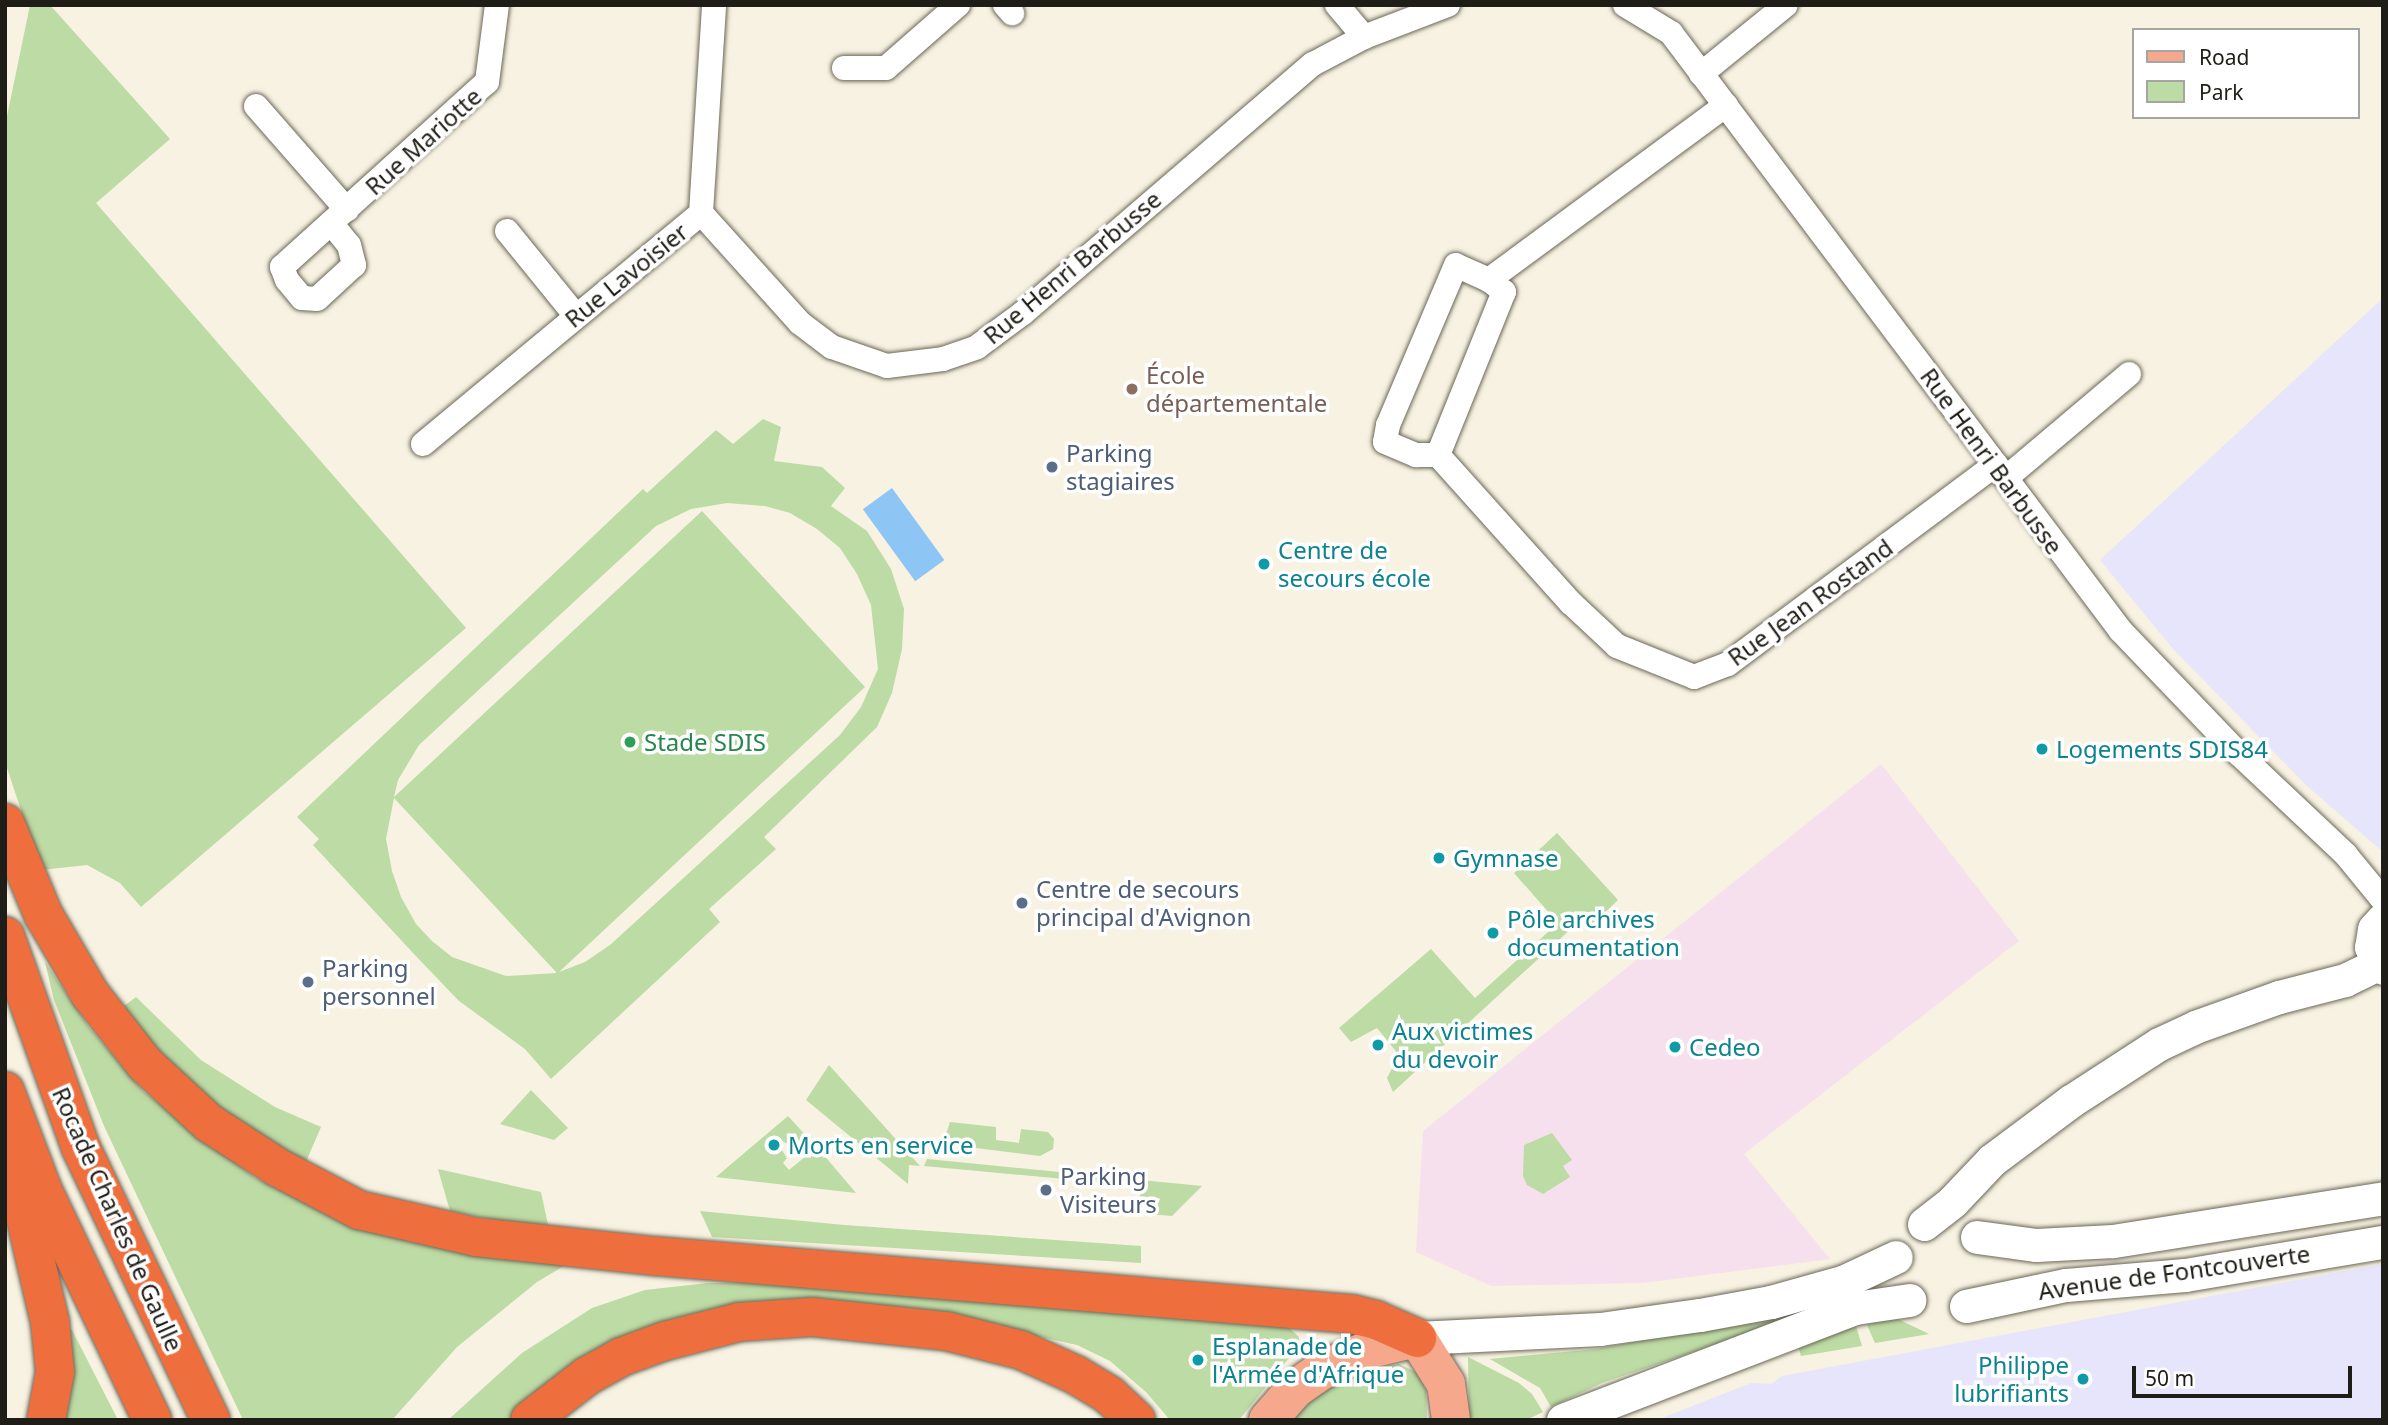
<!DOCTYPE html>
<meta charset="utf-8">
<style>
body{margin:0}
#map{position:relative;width:2388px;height:1425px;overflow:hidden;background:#f7f2e1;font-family:"Noto Sans",sans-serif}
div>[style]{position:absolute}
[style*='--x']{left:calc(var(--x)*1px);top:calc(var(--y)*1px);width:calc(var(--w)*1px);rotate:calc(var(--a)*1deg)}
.commercial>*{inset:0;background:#f7e0ed}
.industrial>*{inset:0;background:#e7e5fb}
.green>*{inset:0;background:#bddba4}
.water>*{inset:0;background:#8dc5f4;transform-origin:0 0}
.roads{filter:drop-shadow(0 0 2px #6b6758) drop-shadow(0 0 2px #6b6758)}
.street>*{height:24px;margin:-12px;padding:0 12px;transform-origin:12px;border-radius:12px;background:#fff}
.secondary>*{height:33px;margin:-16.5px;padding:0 16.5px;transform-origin:16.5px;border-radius:16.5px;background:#fff}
.primary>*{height:38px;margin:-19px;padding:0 19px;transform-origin:19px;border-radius:19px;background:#f5a88b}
.highway>*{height:38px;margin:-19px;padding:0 19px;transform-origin:19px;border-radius:19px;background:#ef6e3e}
.dots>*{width:19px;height:19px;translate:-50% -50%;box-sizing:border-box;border:4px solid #fff;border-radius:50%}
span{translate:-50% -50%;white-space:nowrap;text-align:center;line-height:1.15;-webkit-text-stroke:7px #fff;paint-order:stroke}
.street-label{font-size:24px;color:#1f1d17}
.education-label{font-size:24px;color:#785e54}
.left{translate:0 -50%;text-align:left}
.service-label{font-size:24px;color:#4e5e75}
.culture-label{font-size:24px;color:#0d838f}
.right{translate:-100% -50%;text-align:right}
.leisure-label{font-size:24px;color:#27864d}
.frame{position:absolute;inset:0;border:7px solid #1f1d17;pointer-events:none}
.legend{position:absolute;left:2132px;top:28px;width:228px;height:91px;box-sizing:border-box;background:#fff;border:2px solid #a5a5a2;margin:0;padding:9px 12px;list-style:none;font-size:21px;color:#1f1d17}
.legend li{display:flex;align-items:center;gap:14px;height:35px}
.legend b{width:35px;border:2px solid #a5a5a2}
.scale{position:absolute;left:2132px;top:1366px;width:220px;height:32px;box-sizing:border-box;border:4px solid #1f1d17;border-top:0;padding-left:9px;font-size:21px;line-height:24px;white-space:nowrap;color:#1f1d17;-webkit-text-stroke:5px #fff;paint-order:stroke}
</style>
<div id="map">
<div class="commercial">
<div style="clip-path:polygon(1881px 764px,2019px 941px,1744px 1154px,1830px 1259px,1643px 1283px,1491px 1286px,1416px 1252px,1423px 1131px)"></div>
</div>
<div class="industrial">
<div style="clip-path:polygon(2383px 298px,2383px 852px,2308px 787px,2173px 649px,2100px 560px)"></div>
<div style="clip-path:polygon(2383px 1264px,2383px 1420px,1657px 1420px,1751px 1383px,1771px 1384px,1782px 1376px)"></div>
</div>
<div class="green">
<div style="clip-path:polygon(30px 5px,50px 5px,170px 139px,96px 203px,466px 628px,141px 907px,120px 883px,87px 865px,41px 870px,5px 762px,5px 126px)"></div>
<div style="clip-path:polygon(evenodd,763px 419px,781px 427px,774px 461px,822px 467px,845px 488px,831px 506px,867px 531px,891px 569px,904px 609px,902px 649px,892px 693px,877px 727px,764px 837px,776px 849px,709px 909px,720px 922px,551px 1079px,525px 1049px,459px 1001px,413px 953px,313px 845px,319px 839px,297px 817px,643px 489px,647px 493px,716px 430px,733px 444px,763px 419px,727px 503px,765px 506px,790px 513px,817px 529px,840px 548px,857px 574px,871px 605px,878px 669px,861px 707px,840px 735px,610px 945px,585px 962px,559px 972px,865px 687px,702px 511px,394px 797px,398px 780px,419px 745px,656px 526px,691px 509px,727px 503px,763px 419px,394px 798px,556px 972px,556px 973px,506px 976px,452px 957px,432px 941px,416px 924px,401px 897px,392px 871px,386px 839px,394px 798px)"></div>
<div style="clip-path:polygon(1557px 833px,1618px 900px,1593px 924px,1585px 916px,1393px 1092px,1387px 1078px,1399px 1055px,1377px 1028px,1351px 1042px,1339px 1028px,1431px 949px,1475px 998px,1558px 923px,1514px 873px)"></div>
<div style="clip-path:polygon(45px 962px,89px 1027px,143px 1091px,255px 1178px,322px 1210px,569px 1263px,537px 1282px,457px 1347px,392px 1420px,243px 1420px,104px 1126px,54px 1000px)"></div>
<div style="clip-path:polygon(136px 997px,201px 1060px,275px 1107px,321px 1127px,305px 1164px,232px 1122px,116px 1012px)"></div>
<div style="clip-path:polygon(829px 1065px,920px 1166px,909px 1165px,908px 1184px,806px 1100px)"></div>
<div style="clip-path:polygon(531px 1090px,568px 1128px,554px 1140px,500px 1124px)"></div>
<div style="clip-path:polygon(788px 1116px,810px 1140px,795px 1152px,788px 1144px,782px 1141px,778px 1144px,787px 1158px,783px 1163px,789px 1170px,817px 1147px,856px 1193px,716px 1177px)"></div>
<div style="clip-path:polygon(950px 1122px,996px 1127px,996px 1140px,1019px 1143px,1021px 1129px,1048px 1132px,1054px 1139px,1053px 1149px,1040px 1156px,960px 1146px,946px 1134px)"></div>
<div style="clip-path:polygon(1552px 1133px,1572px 1160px,1563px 1166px,1570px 1177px,1543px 1194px,1527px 1185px,1523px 1176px,1524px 1145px)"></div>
<div style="clip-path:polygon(927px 1159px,1202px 1186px,1172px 1216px,1138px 1213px,1141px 1186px,924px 1166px)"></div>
<div style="clip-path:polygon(438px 1169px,541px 1192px,548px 1225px,499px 1221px,450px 1211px)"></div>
<div style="clip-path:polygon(700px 1211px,844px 1225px,1141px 1246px,1141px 1263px,712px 1237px)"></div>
<div style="clip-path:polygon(814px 1281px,1283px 1322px,1299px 1337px,1298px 1347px,1239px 1420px,1170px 1420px,1146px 1392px,1110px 1361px,1077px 1345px,1018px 1332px,830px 1303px,528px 1401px,509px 1420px,448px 1420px,522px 1353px,592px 1308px,645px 1290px,708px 1283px)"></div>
<div style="clip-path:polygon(1789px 1313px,1790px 1319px,1602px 1383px,1551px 1407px,1540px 1388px,1490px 1359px,1596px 1349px)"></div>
<div style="clip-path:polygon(1890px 1316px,1902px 1321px,1929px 1334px,1875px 1343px,1867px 1325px)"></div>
<div style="clip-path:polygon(1856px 1326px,1862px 1346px,1801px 1356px,1798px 1346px)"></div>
<div style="clip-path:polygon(64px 1330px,72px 1330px,118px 1420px,61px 1420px)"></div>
<div style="clip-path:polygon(1468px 1357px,1519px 1383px,1532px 1394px,1543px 1412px,1526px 1420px,1469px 1420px)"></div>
<div style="clip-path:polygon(1399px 1364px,1418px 1373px,1426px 1391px,1427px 1420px,1291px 1420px,1324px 1389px,1373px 1368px)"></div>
</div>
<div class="water">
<div style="left:892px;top:488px;width:89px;height:36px;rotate:54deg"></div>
</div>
<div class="roads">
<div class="street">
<div style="--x:1005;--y:5;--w:11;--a:49"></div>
<div style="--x:1337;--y:5;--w:42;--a:49.8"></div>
<div style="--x:1625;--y:5;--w:54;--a:31.3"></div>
<div style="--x:1671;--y:33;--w:748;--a:53.04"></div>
<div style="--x:2121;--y:631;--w:170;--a:46.2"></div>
<div style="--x:2239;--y:754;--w:147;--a:43.3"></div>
<div style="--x:2346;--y:855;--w:58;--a:50.6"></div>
<div style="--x:844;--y:68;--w:42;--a:0"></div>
<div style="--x:886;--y:68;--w:96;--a:-41.2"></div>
<div style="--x:1701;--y:74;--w:109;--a:-39.1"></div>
<div style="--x:1726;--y:105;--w:295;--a:143.6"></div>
<div style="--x:1489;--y:280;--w:36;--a:-156"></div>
<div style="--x:1456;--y:265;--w:174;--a:113"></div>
<div style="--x:1388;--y:425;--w:17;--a:100"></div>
<div style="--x:1385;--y:442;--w:34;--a:23"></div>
<div style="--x:1416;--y:455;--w:22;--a:0"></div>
<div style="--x:1438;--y:455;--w:199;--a:48.1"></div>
<div style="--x:1571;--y:603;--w:63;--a:43.1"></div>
<div style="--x:1617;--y:646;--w:83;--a:21.9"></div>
<div style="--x:1694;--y:677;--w:36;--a:-21"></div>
<div style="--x:1728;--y:664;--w:334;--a:-36.7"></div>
<div style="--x:256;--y:106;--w:138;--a:48.8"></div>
<div style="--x:701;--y:213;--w:148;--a:48"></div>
<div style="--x:800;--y:323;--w:40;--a:37"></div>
<div style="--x:832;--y:347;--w:58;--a:19.1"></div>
<div style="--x:887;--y:366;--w:56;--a:-7.1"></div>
<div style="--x:943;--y:359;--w:36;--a:-19"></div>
<div style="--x:977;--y:347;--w:57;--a:-36.5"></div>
<div style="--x:1023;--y:313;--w:382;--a:-40.7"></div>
<div style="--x:1313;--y:64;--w:58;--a:-27.9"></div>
<div style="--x:1364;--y:37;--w:90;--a:-20.9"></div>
<div style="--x:331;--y:223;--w:28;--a:51"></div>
<div style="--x:349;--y:245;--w:21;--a:76"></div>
<div style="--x:354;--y:265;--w:50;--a:137.4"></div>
<div style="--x:317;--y:299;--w:15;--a:-176"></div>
<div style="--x:302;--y:298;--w:23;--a:-130"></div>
<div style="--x:287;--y:280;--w:14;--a:-111"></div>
<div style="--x:282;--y:267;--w:276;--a:-42.1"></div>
<div style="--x:487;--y:82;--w:78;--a:-82.6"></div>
<div style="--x:507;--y:231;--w:109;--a:50.9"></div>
<div style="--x:423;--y:444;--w:361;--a:-39.7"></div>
<div style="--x:701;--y:213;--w:208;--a:-86.4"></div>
<div style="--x:1438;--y:455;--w:176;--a:-68"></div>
<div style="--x:1504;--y:292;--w:19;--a:-141"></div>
<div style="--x:2006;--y:478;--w:161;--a:-40.2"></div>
</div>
<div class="secondary">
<div style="--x:2383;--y:919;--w:13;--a:132"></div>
<div style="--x:2374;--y:929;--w:18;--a:99"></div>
<div style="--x:2371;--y:947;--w:24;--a:60"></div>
<div style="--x:1924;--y:1224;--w:37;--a:-38"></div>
<div style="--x:1953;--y:1201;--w:57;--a:-46.4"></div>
<div style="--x:1992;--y:1160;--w:99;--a:-36.8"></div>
<div style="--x:2071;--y:1101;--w:105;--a:-32.9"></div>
<div style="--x:2159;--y:1044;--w:40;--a:-25"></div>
<div style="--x:2195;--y:1027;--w:89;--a:-19.7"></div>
<div style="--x:2279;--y:997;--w:68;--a:-14.4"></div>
<div style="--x:2345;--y:980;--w:37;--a:-26"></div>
<div style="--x:1977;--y:1237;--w:60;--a:7.7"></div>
<div style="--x:2036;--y:1245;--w:77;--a:-3"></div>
<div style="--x:2113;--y:1241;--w:273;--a:-9"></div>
<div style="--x:1966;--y:1306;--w:102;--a:-11.9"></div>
<div style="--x:2066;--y:1285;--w:119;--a:-4.8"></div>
<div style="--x:2185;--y:1275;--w:201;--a:-9.5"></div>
<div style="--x:1417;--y:1338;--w:183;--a:-2.8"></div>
<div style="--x:1600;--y:1329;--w:101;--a:-8"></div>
<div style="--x:1700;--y:1315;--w:72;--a:-10.4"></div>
<div style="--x:1771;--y:1302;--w:77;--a:-15.8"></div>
<div style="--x:1845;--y:1281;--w:56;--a:-25.2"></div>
<div style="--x:1563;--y:1420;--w:313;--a:-21"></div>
<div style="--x:1855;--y:1308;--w:55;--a:-8.4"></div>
</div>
<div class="primary">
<div style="--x:1268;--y:1420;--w:41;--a:-48.9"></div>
<div style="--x:1295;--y:1389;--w:33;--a:-35"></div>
<div style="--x:1322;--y:1370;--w:52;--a:-23.6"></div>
<div style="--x:1370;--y:1349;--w:48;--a:-13.2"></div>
<div style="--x:1417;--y:1338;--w:54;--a:57.8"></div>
<div style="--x:1446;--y:1384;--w:36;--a:82"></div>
</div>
<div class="highway">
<div style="--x:5;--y:823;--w:99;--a:67.3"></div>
<div style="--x:43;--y:914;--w:93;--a:59.6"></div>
<div style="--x:90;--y:994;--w:89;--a:51.8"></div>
<div style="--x:145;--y:1064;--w:87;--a:42.7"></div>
<div style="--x:209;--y:1123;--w:81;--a:32.9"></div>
<div style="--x:277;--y:1167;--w:93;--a:27.7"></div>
<div style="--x:359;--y:1210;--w:120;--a:13"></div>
<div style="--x:476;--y:1237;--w:180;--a:6.1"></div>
<div style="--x:655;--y:1256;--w:699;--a:4.76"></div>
<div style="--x:1352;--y:1314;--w:25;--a:14"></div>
<div style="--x:1376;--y:1320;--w:45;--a:23.7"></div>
<div style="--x:5;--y:936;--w:225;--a:70.3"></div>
<div style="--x:81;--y:1148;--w:301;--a:64.5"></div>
<div style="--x:5;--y:1091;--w:107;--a:69.2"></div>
<div style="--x:43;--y:1191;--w:254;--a:64.5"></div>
<div style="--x:8;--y:1167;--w:43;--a:69.4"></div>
<div style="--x:23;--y:1207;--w:118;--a:76.8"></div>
<div style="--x:50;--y:1322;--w:50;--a:84.3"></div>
<div style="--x:55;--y:1372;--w:49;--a:100.6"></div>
<div style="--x:530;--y:1420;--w:72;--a:-37.7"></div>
<div style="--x:587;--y:1376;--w:39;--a:-29"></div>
<div style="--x:621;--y:1357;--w:47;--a:-20"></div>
<div style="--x:665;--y:1341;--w:76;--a:-14.4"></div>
<div style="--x:739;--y:1322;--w:73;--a:-3.9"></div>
<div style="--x:812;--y:1317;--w:135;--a:6"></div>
<div style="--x:946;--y:1331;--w:77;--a:14.2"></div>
<div style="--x:1021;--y:1350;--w:60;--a:24.4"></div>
<div style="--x:1076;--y:1375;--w:39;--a:31"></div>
<div style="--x:1109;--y:1395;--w:37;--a:43"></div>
</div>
</div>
<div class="dots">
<div style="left:1132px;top:389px;background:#8d6e63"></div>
<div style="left:1052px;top:467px;background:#5c6f8a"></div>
<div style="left:1264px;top:564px;background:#0f9aa8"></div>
<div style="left:630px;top:742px;background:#2e9e5b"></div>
<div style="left:2042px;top:749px;background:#0f9aa8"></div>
<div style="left:1439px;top:858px;background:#0f9aa8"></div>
<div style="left:1022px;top:903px;background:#5c6f8a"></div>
<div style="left:1493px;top:933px;background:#0f9aa8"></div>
<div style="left:308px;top:982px;background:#5c6f8a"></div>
<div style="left:1378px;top:1045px;background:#0f9aa8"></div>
<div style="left:1675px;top:1047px;background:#0f9aa8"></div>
<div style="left:774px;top:1145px;background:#0f9aa8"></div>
<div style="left:1046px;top:1190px;background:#5c6f8a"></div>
<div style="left:1198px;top:1360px;background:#0f9aa8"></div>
<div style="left:2083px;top:1379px;background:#0f9aa8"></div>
</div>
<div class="street-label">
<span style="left:423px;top:141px;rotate:-42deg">Rue Mariotte</span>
<span style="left:1072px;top:267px;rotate:-40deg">Rue Henri Barbusse</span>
<span style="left:626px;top:275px;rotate:-39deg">Rue Lavoisier</span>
<span style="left:1992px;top:461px;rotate:54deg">Rue Henri Barbusse</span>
<span style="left:1810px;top:602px;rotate:-36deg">Rue Jean Rostand</span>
<span style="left:118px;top:1219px;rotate:66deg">Rocade Charles de Gaulle</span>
<span style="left:2174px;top:1272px;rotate:-8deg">Avenue de Fontcouverte</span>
</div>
<div class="education-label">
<span class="left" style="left:1146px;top:389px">École<br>départementale</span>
</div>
<div class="service-label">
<span class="left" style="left:1066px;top:467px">Parking<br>stagiaires</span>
<span class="left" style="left:1036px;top:903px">Centre de secours<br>principal d'Avignon</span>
<span class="left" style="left:322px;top:982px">Parking<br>personnel</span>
<span class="left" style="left:1060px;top:1190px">Parking<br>Visiteurs</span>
</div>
<div class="culture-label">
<span class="left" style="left:1278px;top:564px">Centre de<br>secours école</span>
<span class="left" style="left:2056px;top:749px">Logements SDIS84</span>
<span class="left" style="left:1453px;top:858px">Gymnase</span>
<span class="left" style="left:1507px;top:933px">Pôle archives<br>documentation</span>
<span class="left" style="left:1392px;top:1045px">Aux victimes<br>du devoir</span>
<span class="left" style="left:1689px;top:1047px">Cedeo</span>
<span class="left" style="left:788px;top:1145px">Morts en service</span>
<span class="left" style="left:1212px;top:1360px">Esplanade de<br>l'Armée d'Afrique</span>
<span class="right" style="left:2069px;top:1379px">Philippe<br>lubrifiants</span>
</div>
<div class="leisure-label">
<span class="left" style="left:644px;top:742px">Stade SDIS</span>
</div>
<div class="frame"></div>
<ul class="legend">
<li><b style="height:9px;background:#f5a88b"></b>Road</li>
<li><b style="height:19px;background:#bddba4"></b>Park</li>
</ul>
<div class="scale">50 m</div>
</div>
